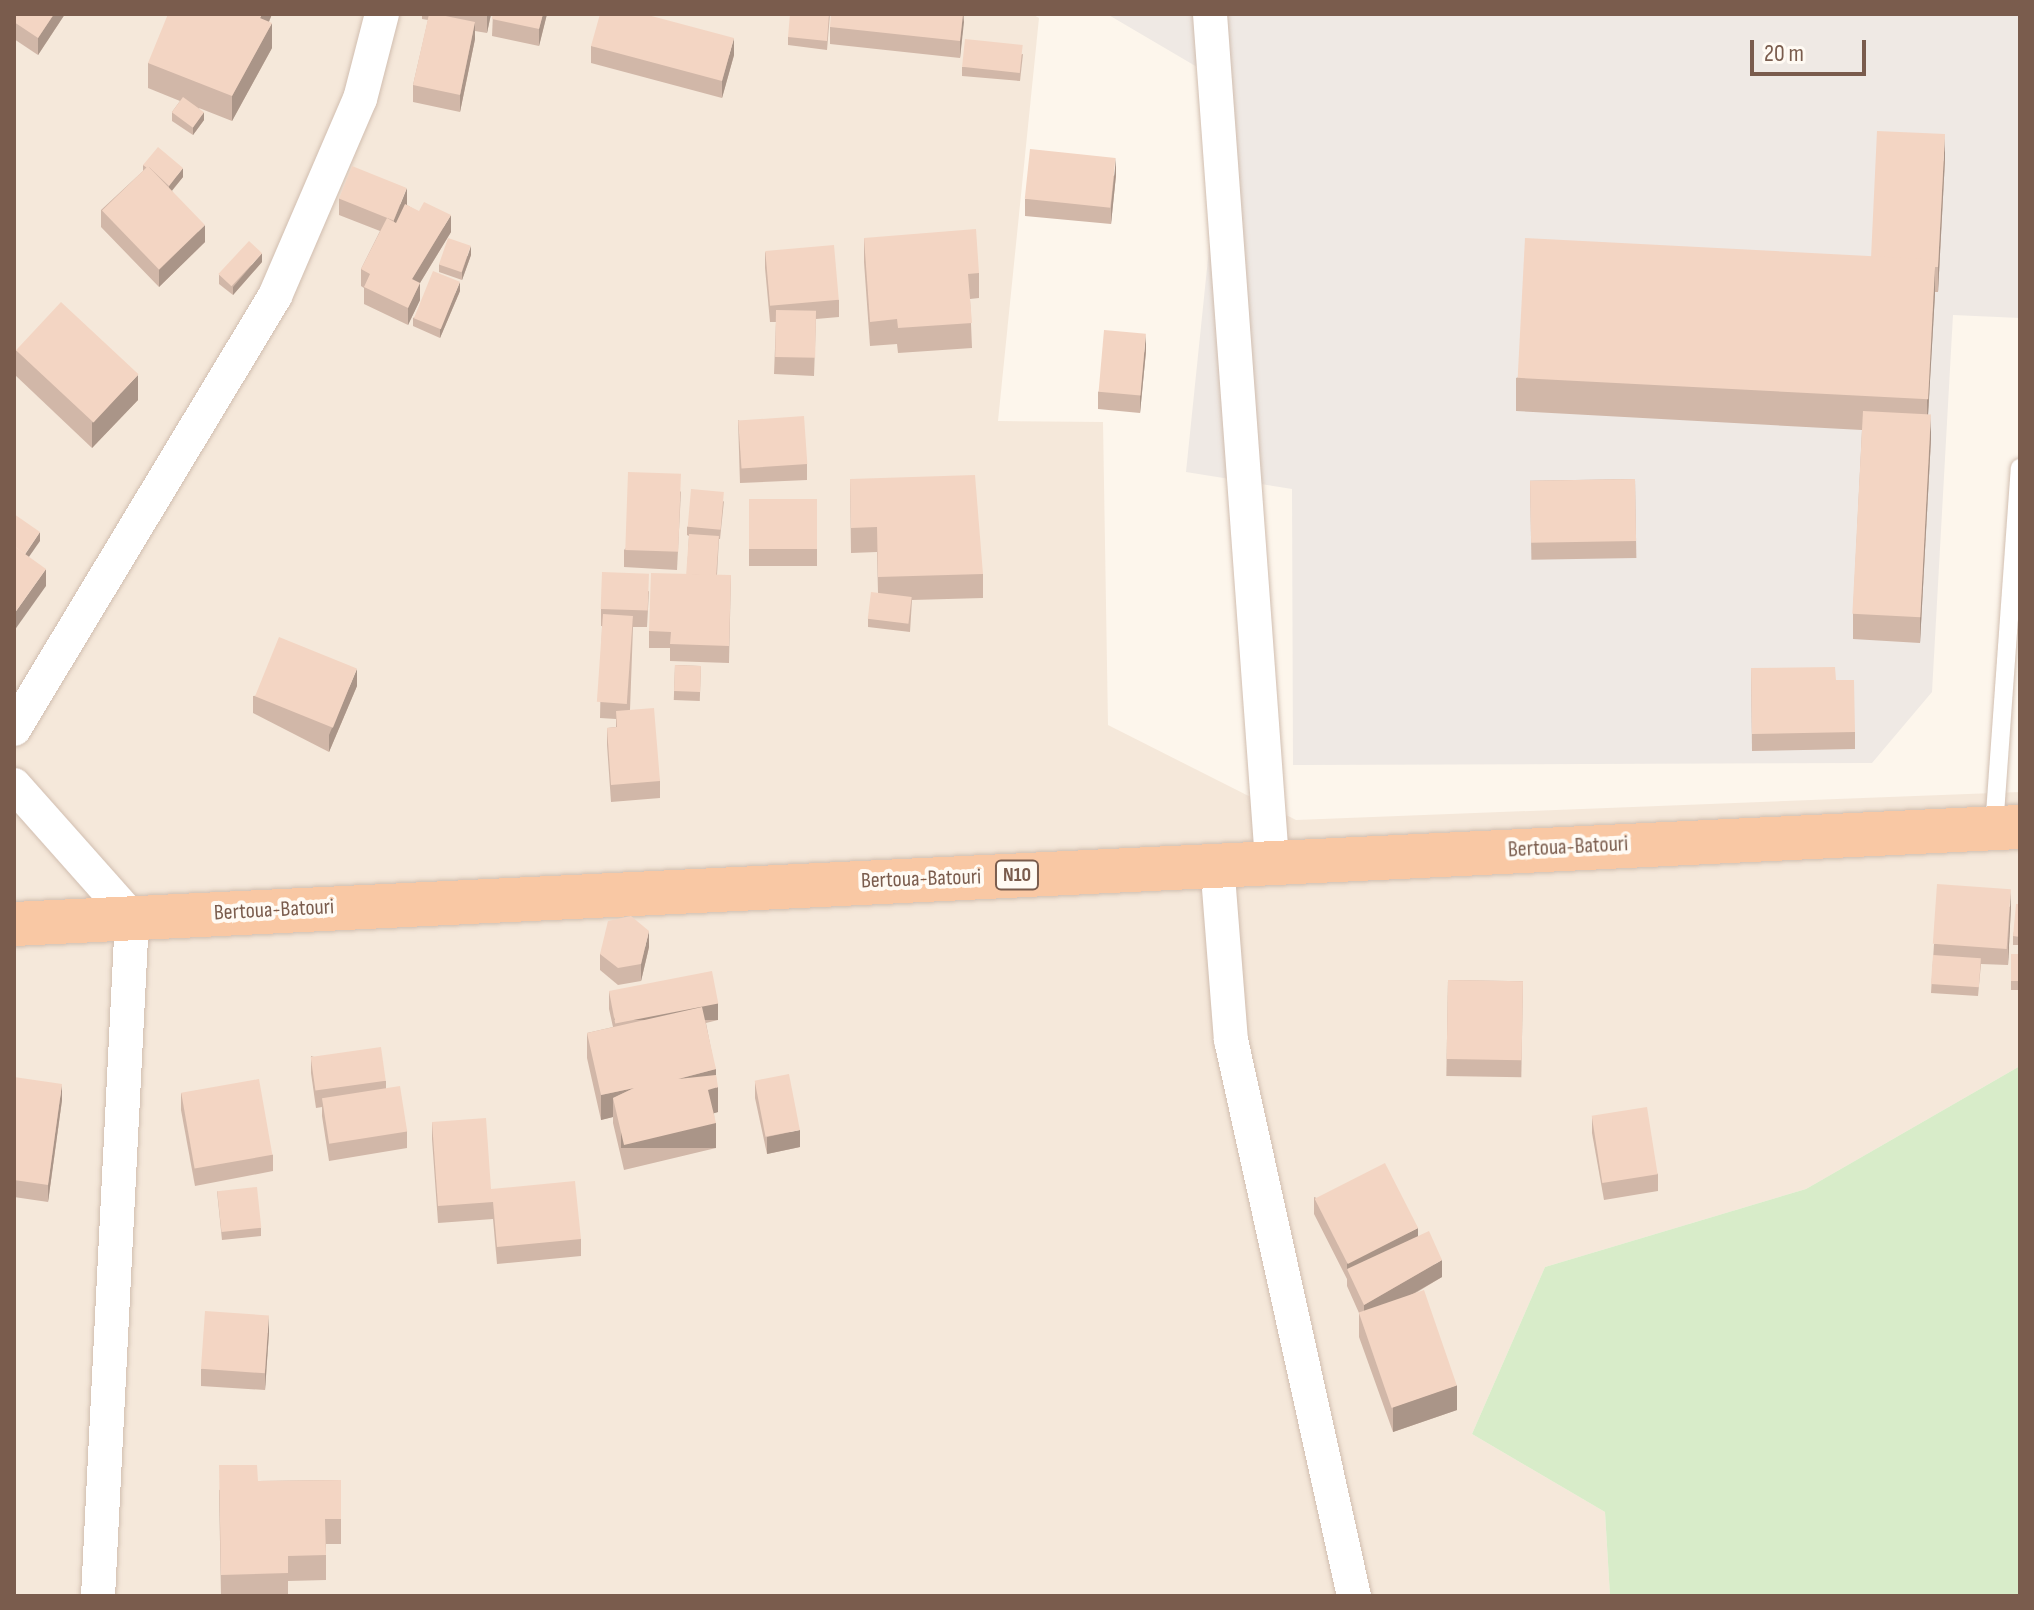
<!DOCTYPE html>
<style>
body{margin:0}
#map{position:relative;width:2034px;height:1610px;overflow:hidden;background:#fdf6ec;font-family:"Sofia Sans Condensed",sans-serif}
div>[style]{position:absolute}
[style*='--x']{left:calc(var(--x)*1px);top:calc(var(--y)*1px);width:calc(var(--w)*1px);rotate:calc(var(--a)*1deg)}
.residential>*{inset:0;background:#f5e8da}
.industrial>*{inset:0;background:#efe9e4}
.green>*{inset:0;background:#d8ecc9}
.roads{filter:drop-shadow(0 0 2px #d1beb0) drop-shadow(0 0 2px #d1beb0)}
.service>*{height:18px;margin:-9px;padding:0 9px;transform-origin:9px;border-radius:9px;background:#fff}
.minor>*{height:34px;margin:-17px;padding:0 17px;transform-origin:17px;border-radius:17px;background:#fff}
.trunk>*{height:44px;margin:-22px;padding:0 22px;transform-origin:22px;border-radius:22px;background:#f9c8a4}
.wall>*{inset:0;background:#d1b7a8;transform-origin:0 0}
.shaded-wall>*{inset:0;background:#aa9588;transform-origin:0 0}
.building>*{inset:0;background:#f3d5c3;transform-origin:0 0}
span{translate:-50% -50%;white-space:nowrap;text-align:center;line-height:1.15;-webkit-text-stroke:8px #fffaf3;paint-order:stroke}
.shield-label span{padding:2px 6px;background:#fffaf3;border:2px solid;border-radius:6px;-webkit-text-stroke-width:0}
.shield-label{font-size:20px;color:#7a5c4d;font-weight:700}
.street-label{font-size:22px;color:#7a5c4d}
.frame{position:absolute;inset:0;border:16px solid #7a5c4d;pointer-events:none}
.scale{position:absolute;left:1750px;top:40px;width:116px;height:36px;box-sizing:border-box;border:4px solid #7a5c4d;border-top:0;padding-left:10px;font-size:24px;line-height:28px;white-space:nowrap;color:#7a5c4d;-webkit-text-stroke:6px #fffaf3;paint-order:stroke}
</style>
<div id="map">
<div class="residential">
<div style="clip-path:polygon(14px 14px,1032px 14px,1039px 18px,998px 421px,1103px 422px,1108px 725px,1296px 820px,2020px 792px,2020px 1066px,1806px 1189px,1545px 1267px,1472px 1434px,1605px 1512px,1610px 1596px,14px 1596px)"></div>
</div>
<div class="industrial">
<div style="clip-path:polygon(1107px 14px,2020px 14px,2020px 318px,1953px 315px,1932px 692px,1872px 763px,1293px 765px,1292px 489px,1186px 472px,1226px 84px)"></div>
</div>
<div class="green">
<div style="clip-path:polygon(2020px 1066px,2020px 1596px,1610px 1596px,1605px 1512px,1472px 1434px,1545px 1267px,1806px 1189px)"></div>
</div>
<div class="roads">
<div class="service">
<div style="--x:1994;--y:828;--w:361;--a:-85.9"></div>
</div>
<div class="minor">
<div style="--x:1210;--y:14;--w:848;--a:85.81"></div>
<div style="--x:14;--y:729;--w:506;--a:-58.92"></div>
<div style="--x:275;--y:296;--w:215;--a:-66.7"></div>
<div style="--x:360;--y:99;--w:88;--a:-75.5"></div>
<div style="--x:14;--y:785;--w:178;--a:48.4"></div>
<div style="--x:132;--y:918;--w:679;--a:92.87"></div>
<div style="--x:1217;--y:863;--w:178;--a:85.5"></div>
<div style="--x:1231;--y:1040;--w:569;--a:77.53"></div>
</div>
<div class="trunk">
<div style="--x:14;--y:924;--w:2008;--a:-2.77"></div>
</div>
</div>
<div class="wall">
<div style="clip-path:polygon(14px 14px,65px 14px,38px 55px,14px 39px)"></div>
<div style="clip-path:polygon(272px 14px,269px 22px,272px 48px,232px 121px,199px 108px,204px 120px,193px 135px,172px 121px,172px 112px,180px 101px,148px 88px,148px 63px)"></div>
<div style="clip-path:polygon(422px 14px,491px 14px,487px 33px,475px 31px,475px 39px,460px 112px,413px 102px,413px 85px,428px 20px,422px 19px)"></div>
<div style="clip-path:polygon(493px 14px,547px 14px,539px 46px,492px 36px)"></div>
<div style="clip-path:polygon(830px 14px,827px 50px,788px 45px,788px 37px)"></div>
<div style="clip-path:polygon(964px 14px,960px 58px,830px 44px,830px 27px)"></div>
<div style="clip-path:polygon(591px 46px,734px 55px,722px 98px,591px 63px)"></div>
<div style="clip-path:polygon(1023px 54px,1020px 81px,962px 76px,962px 67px)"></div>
<div style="clip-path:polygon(1945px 159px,1938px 292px,1935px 292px,1928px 414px,1931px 439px,1920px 643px,1853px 639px,1853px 614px,1862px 430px,1516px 411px,1516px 378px,1871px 258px)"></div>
<div style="clip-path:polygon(143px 165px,183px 177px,172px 191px,205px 242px,159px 287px,101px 227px,101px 210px,143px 171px)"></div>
<div style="clip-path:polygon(1116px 175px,1111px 224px,1025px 216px,1025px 199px)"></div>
<div style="clip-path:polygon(339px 198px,407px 205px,451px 232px,420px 283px,420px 300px,408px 325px,364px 304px,364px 288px,361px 286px,361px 269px,380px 231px,339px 215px)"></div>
<div style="clip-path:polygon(864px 238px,979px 273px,979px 298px,970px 299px,972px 348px,898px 353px,897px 344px,870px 346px,864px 262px)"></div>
<div style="clip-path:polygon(765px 252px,839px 300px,839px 317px,816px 319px,814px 376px,774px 374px,776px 322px,770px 322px,765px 268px)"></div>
<div style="clip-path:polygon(471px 255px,462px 280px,439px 272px,439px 264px)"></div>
<div style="clip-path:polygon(262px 262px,233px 295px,219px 284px,219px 275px)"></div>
<div style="clip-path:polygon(460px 291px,440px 338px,413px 326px,413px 318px)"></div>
<div style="clip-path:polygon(15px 350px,138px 400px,92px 448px,15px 375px)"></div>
<div style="clip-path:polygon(1146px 351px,1140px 413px,1098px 409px,1098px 392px)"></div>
<div style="clip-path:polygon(738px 420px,807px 464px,807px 480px,740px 483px)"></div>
<div style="clip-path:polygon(850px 479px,983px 574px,983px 598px,912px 600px,910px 632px,868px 627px,868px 619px,878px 593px,877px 552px,851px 553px)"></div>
<div style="left:1635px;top:479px;width:79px;height:105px;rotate:89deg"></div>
<div style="clip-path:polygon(681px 491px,677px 570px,624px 567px,624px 550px)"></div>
<div style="left:817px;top:499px;width:67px;height:68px;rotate:90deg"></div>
<div style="clip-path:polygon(724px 501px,720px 539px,719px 539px,717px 575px,731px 575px,729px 663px,670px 661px,670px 648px,649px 648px,649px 631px,687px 574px,689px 536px,687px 535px,687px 527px)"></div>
<div style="clip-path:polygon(649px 591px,647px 627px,633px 627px,630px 710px,660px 781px,660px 798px,611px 802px,607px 745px,607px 728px,616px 727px,616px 719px,600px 718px,602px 626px,601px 626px,601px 609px)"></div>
<div style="left:675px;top:665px;width:26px;height:35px;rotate:2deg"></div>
<div style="clip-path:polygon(1751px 668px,1836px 680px,1855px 732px,1855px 749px,1752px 751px)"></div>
<div style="clip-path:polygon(357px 686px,329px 752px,253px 713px,253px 696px)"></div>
<div style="clip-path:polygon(2020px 904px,2020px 945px,2013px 945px,2013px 936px)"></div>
<div style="clip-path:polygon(2011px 906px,2008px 965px,1981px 964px,1978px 996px,1931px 993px,1934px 944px)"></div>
<div style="clip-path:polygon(649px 947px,641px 981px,618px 985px,600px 970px,600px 954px)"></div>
<div style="left:2011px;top:954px;width:9px;height:36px"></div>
<div style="left:1448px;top:980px;width:75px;height:96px;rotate:1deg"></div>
<div style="clip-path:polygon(609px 992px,718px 1020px,706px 1023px,716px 1075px,718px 1112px,714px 1113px,716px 1148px,624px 1170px,613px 1123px,613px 1117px,601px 1120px,587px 1058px,587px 1033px,613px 1027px,609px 1009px)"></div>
<div style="clip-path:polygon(311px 1056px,386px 1081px,386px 1089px,407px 1131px,407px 1148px,329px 1161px,322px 1116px,322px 1107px,316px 1108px,311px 1073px)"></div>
<div style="clip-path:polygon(14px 1077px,62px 1100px,48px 1202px,14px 1197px)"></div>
<div style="clip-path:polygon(755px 1081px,800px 1147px,767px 1154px,755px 1098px)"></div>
<div style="clip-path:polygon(181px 1093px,273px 1155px,273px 1171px,195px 1186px,181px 1110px)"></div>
<div style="clip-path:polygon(1592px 1116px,1658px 1174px,1658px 1191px,1604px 1200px,1592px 1133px)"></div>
<div style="clip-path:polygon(432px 1122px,491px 1189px,581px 1239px,581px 1256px,497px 1264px,493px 1219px,438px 1223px,432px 1139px)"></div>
<div style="clip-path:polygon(217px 1191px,261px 1228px,261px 1236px,222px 1240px)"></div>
<div style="clip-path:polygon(1314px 1197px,1418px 1236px,1442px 1277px,1414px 1294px,1457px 1410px,1393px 1432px,1359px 1337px,1359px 1313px,1347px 1286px,1347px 1279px,1314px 1214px)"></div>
<div style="clip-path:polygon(269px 1332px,265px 1390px,201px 1386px,201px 1369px)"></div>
<div style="clip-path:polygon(341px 1480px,341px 1544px,326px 1544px,326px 1580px,288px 1581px,288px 1596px,221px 1596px,219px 1490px,258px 1481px)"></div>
</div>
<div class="shaded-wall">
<div style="clip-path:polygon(54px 14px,65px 14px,38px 55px,38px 38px)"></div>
<div style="clip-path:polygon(262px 14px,272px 14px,260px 43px,260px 18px)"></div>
<div style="clip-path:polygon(488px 14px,491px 14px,487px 33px,487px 16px)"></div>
<div style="clip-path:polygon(543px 14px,547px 14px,539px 46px,539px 29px)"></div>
<div style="clip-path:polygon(963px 14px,964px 22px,960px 58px,960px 41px)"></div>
<div style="clip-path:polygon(475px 22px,475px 39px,460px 112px,460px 95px)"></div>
<div style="clip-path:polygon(272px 23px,272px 48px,232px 121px,232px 96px)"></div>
<div style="clip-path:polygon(734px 38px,734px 55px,722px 98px,722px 81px)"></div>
<div style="clip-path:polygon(204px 112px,204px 120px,193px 135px,193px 127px)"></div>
<div style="clip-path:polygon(1945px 134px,1945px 159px,1938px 292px,1938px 267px)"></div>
<div style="clip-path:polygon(1116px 158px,1116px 175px,1111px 224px,1111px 207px)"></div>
<div style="clip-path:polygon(183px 168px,183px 177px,169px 194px,169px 186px)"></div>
<div style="clip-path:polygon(407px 188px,407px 205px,394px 236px,394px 220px)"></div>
<div style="clip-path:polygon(451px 215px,451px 232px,412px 296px,412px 279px)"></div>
<div style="clip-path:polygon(205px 225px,205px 242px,159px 287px,159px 270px)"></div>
<div style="clip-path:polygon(471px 246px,471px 255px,462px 280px,462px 272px)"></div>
<div style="clip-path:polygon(262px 253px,262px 262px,233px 295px,233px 287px)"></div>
<div style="clip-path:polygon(1935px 262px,1935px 294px,1927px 434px,1927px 401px)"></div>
<div style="clip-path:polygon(460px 282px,460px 291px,440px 338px,440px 329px)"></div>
<div style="clip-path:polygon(420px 283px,420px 300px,408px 325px,408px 308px)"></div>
<div style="clip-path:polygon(1146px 334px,1146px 351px,1140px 413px,1140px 396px)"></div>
<div style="clip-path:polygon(138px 375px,138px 400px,92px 448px,92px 423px)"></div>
<div style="clip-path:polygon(1931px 414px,1931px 439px,1920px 643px,1920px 618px)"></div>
<div style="clip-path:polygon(40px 532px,40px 541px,24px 564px,24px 556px)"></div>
<div style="clip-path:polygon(46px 569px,46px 586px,14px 631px,14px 614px)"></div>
<div style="clip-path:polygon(357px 669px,357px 686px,329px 752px,329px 735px)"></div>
<div style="clip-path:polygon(2011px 889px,2011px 906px,2008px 965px,2008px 948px)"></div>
<div style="clip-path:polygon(649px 931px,649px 947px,641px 981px,641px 964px)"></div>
<div style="left:718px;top:1003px;width:17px;height:104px;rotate:90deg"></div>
<div style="clip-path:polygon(716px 1069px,716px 1088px,718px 1087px,718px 1112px,708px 1115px,678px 1079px)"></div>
<div style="clip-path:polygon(62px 1084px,62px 1100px,48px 1202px,48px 1185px)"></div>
<div style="clip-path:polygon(634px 1088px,613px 1098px,613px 1117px,601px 1120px,601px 1095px)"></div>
<div style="left:716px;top:1123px;width:25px;height:95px;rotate:90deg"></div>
<div style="clip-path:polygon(800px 1130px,800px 1147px,767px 1154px,767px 1137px)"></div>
<div style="clip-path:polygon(1418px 1228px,1418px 1245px,1347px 1270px,1347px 1263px)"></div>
<div style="clip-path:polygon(1442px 1260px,1442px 1277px,1364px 1322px,1364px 1305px)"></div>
<div style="clip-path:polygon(269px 1315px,269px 1332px,265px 1390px,265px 1373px)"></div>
<div style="clip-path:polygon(1457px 1385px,1457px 1410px,1393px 1432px,1393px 1407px)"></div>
</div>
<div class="building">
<div style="clip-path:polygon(14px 14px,54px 14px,38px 38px,14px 22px)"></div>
<div style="clip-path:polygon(168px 14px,262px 14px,260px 18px,272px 23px,232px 96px,148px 63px)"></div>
<div style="clip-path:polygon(429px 14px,436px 14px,475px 22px,460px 95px,413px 85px)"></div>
<div style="clip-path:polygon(493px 14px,543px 14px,539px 29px,492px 19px)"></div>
<div style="clip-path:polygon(600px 14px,644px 14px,734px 38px,722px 81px,591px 46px)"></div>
<div style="clip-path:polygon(790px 14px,829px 14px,827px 41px,788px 37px)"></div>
<div style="clip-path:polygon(831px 14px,963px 14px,960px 41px,830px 27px)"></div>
<div style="left:965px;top:39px;width:58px;height:28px;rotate:6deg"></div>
<div style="left:183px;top:97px;width:26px;height:19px;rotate:36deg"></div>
<div style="clip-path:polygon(1877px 131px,1945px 134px,1938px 267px,1935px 267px,1935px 262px,1871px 258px)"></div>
<div style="clip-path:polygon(158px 147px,183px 168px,169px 186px,148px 166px,147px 168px,143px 165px)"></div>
<div style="left:1030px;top:149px;width:86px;height:50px;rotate:6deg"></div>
<div style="left:148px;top:166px;width:82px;height:64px;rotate:46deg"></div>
<div style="left:352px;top:166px;width:59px;height:35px;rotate:22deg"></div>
<div style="clip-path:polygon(424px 202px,451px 215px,412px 279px,420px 283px,408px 308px,364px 287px,370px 274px,361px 269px,387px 218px,396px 223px,405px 204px,419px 211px)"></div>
<div style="clip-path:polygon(976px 229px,979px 273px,968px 274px,972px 323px,898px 328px,897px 319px,870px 322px,864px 238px)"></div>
<div style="left:448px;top:238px;width:24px;height:28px;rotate:19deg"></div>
<div style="left:1525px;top:238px;width:411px;height:140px;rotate:3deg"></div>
<div style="left:249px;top:241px;width:18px;height:45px;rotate:43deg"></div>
<div style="left:834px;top:245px;width:55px;height:69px;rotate:85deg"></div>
<div style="left:433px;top:271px;width:29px;height:51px;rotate:22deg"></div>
<div style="left:61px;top:302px;width:106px;height:66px;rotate:43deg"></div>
<div style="left:776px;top:310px;width:40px;height:47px;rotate:1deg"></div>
<div style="left:1104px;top:330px;width:42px;height:62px;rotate:5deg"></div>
<div style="left:1863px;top:411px;width:68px;height:203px;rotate:3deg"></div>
<div style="left:804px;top:416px;width:48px;height:66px;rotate:86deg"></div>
<div style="left:628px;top:472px;width:53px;height:78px;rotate:2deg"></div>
<div style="clip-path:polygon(975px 475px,983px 574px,878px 577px,877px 527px,851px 528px,850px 479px)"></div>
<div style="left:1635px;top:479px;width:62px;height:105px;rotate:89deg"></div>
<div style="left:691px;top:489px;width:33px;height:38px;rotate:5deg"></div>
<div style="left:817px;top:499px;width:50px;height:68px;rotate:90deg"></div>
<div style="clip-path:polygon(14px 514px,40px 532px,25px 554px,14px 546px)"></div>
<div style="left:689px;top:534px;width:30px;height:40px;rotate:4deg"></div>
<div style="clip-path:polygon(14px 546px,46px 569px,14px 614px)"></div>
<div style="left:602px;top:572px;width:47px;height:37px;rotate:2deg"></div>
<div style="clip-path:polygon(651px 573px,731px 575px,729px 646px,670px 644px,671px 632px,649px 631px)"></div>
<div style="left:871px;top:592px;width:41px;height:27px;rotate:7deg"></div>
<div style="left:603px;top:614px;width:30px;height:88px;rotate:4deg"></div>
<div style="left:279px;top:637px;width:84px;height:64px;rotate:22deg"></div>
<div style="left:675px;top:665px;width:26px;height:26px;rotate:2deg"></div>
<div style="clip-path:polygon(1835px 667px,1836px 680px,1854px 680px,1855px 732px,1752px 734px,1751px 668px)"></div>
<div style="clip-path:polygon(654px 708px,660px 781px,611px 785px,607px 728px,617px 727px,616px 711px)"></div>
<div style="left:1937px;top:884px;width:74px;height:60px;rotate:4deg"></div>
<div style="clip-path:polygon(2016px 904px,2020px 904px,2020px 937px,2013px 936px)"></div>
<div style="clip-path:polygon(631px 916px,649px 931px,641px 964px,618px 968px,600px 954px,608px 921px)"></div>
<div style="left:2011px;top:954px;width:9px;height:27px"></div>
<div style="left:1933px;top:955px;width:48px;height:29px;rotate:4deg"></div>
<div style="left:712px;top:971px;width:33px;height:105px;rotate:79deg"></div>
<div style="left:1448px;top:980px;width:75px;height:79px;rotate:1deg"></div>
<div style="clip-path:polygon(702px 1007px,716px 1069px,678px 1079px,716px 1075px,718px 1087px,708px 1090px,716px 1123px,624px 1145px,613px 1098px,634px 1088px,601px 1095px,587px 1033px)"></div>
<div style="left:381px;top:1047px;width:34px;height:71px;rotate:82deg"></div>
<div style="left:789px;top:1074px;width:57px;height:35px;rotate:79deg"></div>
<div style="clip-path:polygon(14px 1077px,62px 1084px,48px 1185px,14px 1180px)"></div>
<div style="left:259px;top:1079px;width:77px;height:79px;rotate:80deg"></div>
<div style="left:400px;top:1086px;width:46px;height:79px;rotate:81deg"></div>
<div style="left:1647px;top:1107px;width:68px;height:56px;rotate:81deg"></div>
<div style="clip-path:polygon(486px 1118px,491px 1189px,575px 1181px,581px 1239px,497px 1247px,493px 1202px,438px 1206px,432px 1122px)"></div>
<div style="left:1385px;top:1163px;width:73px;height:79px;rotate:63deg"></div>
<div style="left:257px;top:1187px;width:41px;height:40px;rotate:84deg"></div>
<div style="clip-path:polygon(1429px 1231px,1442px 1260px,1364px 1305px,1347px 1269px)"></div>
<div style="left:1424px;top:1290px;width:101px;height:69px;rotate:71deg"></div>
<div style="left:205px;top:1311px;width:64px;height:58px;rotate:4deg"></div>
<div style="clip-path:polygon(219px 1465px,257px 1465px,258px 1481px,341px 1480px,341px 1519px,325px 1519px,326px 1555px,288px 1556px,288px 1573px,221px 1575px)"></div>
</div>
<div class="shield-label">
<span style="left:1017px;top:875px">N10</span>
</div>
<div class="street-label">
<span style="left:1568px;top:847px;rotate:-3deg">Bertoua-Batouri</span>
<span style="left:921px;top:879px;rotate:-2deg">Bertoua-Batouri</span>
<span style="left:274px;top:910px;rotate:-3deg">Bertoua-Batouri</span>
</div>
<div class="frame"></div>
<div class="scale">20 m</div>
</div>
